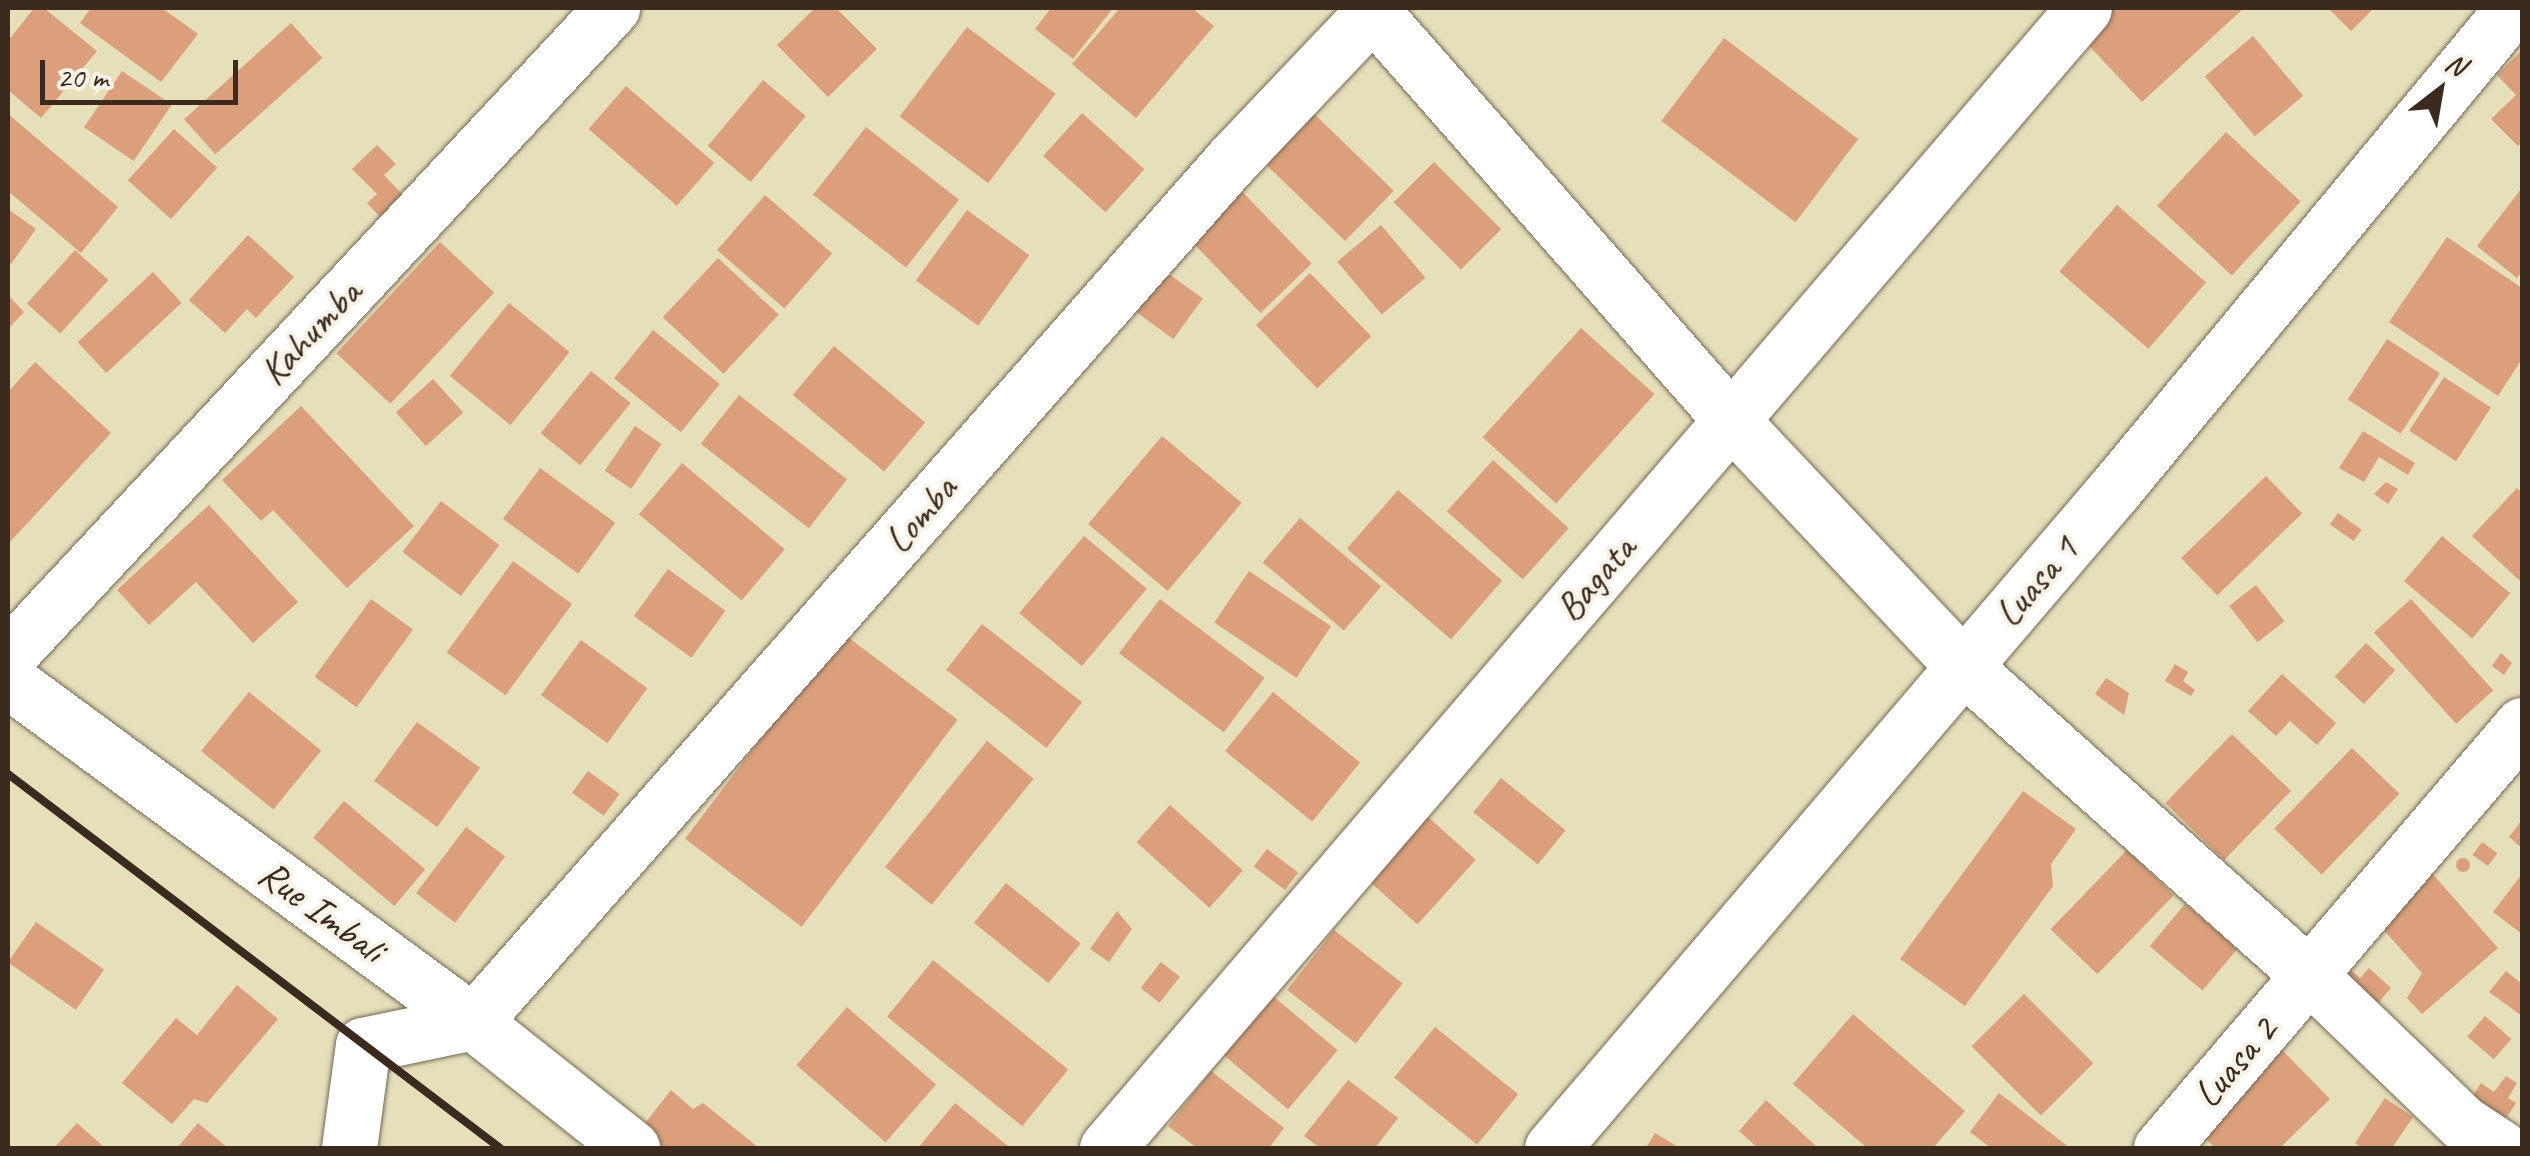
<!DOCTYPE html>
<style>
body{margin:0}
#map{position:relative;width:2530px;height:1156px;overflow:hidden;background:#e5dfba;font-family:Caveat,sans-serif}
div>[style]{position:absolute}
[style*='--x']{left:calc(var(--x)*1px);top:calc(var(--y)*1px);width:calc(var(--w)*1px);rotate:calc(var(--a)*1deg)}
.building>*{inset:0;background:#dba07b;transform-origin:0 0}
.round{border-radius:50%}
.roads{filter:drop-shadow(0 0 2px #766955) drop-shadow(0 0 2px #766955)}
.minor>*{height:55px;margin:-27.5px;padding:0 27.5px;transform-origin:27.5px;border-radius:27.5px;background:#fff}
.rail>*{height:8px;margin:-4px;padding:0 4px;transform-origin:4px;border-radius:4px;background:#3b2a1e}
span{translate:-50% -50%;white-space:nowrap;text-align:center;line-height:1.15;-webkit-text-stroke:8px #f7f3e8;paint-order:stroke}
.street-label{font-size:40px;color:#3b2a1e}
.frame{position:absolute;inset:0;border:10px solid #3b2a1e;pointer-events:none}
.north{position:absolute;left:2390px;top:40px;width:100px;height:100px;-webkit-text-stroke:8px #f7f3e8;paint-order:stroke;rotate:31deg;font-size:28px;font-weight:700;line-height:40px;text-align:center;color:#3b2a1e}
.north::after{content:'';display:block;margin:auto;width:35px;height:45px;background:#3b2a1e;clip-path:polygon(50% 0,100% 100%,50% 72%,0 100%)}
.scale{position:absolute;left:40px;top:60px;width:198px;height:45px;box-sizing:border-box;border:5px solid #3b2a1e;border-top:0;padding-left:12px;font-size:30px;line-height:35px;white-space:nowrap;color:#3b2a1e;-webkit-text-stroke:8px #f7f3e8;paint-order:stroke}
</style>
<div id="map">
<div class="building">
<div style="clip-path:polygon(34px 8px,44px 8px,97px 51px,41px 118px,8px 90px,8px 41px)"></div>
<div style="clip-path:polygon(91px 8px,162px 8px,198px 34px,161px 82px,80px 23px)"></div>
<div style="clip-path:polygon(815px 8px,836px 8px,877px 49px,828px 97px,777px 45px)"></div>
<div style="clip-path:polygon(1051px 8px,1113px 8px,1073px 59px,1035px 29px)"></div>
<div style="clip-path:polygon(1120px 8px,1192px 8px,1214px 26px,1136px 118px,1072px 64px)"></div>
<div style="clip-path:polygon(2106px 8px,2244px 8px,2142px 102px,2078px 34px)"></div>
<div style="clip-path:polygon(2328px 8px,2374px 8px,2351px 31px)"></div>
<div style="left:291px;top:23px;width:47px;height:144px;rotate:48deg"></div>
<div style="left:967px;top:27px;width:111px;height:112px;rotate:37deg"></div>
<div style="left:2253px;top:36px;width:78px;height:63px;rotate:50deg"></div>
<div style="left:1724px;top:38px;width:168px;height:104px;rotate:37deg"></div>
<div style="clip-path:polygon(2522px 50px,2522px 142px,2518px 146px,2491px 119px,2516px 95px,2497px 75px)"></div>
<div style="left:122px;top:71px;width:60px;height:68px;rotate:34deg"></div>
<div style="left:763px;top:80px;width:56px;height:86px;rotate:40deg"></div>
<div style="left:626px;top:86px;width:117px;height:57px;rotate:41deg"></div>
<div style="left:1306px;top:106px;width:122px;height:70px;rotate:44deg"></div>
<div style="left:1082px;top:113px;width:84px;height:58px;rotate:42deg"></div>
<div style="clip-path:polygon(8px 114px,118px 207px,81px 253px,8px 191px)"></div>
<div style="left:866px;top:127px;width:118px;height:86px;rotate:38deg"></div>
<div style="left:174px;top:129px;width:58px;height:69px;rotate:42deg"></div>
<div style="left:2226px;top:132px;width:102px;height:101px;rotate:43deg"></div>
<div style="clip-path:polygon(377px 145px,396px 164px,384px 175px,403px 195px,381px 218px,367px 203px,377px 194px,352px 169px)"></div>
<div style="left:1434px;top:162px;width:95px;height:57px;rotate:45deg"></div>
<div style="left:1229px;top:178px;width:119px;height:71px;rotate:46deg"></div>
<div style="clip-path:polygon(2522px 188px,2522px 271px,2517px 278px,2477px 246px)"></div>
<div style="left:765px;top:195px;width:89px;height:73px;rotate:41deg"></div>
<div style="left:2117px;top:205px;width:118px;height:88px;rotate:41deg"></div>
<div style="clip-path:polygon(8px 209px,36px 229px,11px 264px,8px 262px)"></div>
<div style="left:967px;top:210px;width:77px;height:87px;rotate:36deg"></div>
<div style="left:1381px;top:225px;width:69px;height:57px;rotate:50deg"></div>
<div style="clip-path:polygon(248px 235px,294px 277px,256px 318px,247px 309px,225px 333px,189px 300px)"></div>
<div style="clip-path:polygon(2447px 237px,2522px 288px,2522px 359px,2498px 396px,2389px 322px)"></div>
<div style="left:440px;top:242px;width:74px;height:152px;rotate:43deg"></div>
<div style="left:75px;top:250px;width:45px;height:72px;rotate:42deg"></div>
<div style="left:718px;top:258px;width:83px;height:81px;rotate:43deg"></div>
<div style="left:1151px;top:261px;width:64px;height:50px;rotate:36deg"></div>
<div style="left:153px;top:272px;width:42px;height:103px;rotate:47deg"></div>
<div style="left:1310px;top:273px;width:88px;height:75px;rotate:46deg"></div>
<div style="clip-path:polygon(8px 295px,24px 312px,8px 329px)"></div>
<div style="left:509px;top:303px;width:78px;height:94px;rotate:39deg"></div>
<div style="left:1581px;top:328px;width:99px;height:147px;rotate:42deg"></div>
<div style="left:653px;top:330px;width:86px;height:62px;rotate:39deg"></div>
<div style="left:2387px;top:339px;width:63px;height:72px;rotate:33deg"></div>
<div style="left:834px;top:346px;width:119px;height:64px;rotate:40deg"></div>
<div style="clip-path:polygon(35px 362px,111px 433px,8px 544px,8px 392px)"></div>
<div style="left:591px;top:371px;width:51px;height:80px;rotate:39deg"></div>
<div style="left:2444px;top:377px;width:56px;height:64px;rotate:33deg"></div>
<div style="left:433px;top:379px;width:45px;height:50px;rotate:48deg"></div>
<div style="left:739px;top:395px;width:137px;height:62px;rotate:38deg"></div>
<div style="clip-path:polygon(301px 406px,414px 526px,347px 588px,273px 510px,261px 521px,222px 480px)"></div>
<div style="left:635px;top:426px;width:32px;height:54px;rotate:34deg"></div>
<div style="clip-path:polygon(2363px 431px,2415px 463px,2408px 475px,2379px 457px,2364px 482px,2339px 468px)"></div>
<div style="left:1162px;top:436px;width:104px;height:115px;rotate:40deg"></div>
<div style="left:1493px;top:460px;width:102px;height:69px;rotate:42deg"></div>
<div style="left:682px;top:463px;width:134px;height:67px;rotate:40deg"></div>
<div style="left:540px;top:468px;width:93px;height:63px;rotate:36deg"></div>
<div style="left:2266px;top:476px;width:52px;height:118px;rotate:46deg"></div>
<div style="clip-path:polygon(2386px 482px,2398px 489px,2388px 504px,2374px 494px)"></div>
<div style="clip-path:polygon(2517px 488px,2522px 493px,2522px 583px,2472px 536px)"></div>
<div style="left:1398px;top:490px;width:138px;height:78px;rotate:41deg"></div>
<div style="left:441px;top:501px;width:73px;height:64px;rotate:37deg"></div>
<div style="clip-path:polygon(209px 505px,298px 602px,253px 643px,196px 582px,149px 625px,117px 590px)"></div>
<div style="left:2338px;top:513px;width:29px;height:14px;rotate:35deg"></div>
<div style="left:1300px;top:518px;width:106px;height:58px;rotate:40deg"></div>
<div style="left:1084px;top:536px;width:82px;height:101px;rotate:40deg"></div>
<div style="left:2442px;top:536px;width:89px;height:59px;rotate:40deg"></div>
<div style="left:513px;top:561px;width:73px;height:113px;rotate:36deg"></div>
<div style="left:668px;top:569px;width:71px;height:58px;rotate:36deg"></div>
<div style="left:1249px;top:571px;width:99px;height:62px;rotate:34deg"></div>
<div style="left:2256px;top:585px;width:46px;height:34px;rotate:52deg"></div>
<div style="left:371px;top:599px;width:52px;height:96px;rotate:36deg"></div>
<div style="left:1160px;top:599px;width:131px;height:68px;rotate:37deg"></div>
<div style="left:2411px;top:599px;width:123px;height:50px;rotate:48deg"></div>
<div style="left:982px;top:624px;width:127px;height:58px;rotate:38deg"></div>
<div style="left:841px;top:632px;width:146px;height:259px;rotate:37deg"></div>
<div style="left:581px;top:640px;width:82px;height:68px;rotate:36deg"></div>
<div style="left:2366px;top:643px;width:40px;height:46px;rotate:43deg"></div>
<div style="clip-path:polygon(2501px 653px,2512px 663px,2504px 675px,2492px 666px)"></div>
<div style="clip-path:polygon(2175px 664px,2188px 672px,2183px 681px,2195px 690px,2191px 696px,2165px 681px)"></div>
<div style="clip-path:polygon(2282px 674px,2336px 723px,2317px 745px,2290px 721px,2276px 736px,2248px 711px)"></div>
<div style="clip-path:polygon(2106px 678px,2129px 693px,2124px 715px,2095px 694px)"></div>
<div style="left:249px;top:692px;width:93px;height:76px;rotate:39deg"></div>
<div style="left:1273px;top:692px;width:112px;height:76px;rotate:39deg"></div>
<div style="left:417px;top:722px;width:78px;height:73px;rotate:36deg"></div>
<div style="left:2232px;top:734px;width:82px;height:96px;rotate:44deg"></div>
<div style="left:987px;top:741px;width:60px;height:162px;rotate:39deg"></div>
<div style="left:2352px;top:748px;width:66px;height:112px;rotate:44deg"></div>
<div style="left:588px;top:771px;width:39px;height:27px;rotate:36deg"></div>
<div style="left:1501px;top:778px;width:83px;height:44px;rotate:39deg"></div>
<div style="clip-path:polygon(2023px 791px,2076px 829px,2051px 864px,2053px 886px,1965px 1006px,1900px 959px)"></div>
<div style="left:344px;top:801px;width:106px;height:48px;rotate:40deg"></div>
<div style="left:1170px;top:805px;width:98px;height:50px;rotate:42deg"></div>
<div style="left:1417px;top:807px;width:79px;height:87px;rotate:42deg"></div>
<div style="clip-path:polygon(2522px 820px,2522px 848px,2509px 837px)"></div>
<div style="left:466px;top:827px;width:49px;height:83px;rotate:37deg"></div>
<div style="left:2482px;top:842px;width:19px;height:16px;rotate:36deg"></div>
<div style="left:1267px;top:849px;width:39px;height:22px;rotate:37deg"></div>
<div style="left:2127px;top:850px;width:65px;height:110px;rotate:44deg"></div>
<div class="round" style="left:2456px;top:858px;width:14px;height:14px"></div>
<div style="clip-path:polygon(2429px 870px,2498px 948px,2422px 1014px,2407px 998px,2422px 973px,2373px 918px)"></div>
<div style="clip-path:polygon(2522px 874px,2522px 934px,2493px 912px)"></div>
<div style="left:1006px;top:883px;width:96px;height:51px;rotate:39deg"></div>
<div style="left:2185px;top:904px;width:69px;height:55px;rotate:40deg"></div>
<div style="clip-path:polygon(1117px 911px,1132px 929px,1109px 962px,1090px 949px)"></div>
<div style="left:36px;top:922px;width:83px;height:49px;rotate:35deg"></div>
<div style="left:1334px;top:930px;width:87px;height:76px;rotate:38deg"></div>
<div style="left:933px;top:960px;width:174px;height:73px;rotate:39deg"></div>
<div style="left:1161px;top:962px;width:24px;height:33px;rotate:38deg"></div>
<div style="clip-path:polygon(2369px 968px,2391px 988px,2367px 1016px,2335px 988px,2351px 970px,2360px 978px)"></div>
<div style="clip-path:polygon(2506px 971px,2522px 984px,2522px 1016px,2489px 992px)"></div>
<div style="clip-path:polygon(237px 985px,278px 1019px,207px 1103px,194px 1099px,172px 1124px,122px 1083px,176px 1018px,197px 1035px)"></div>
<div style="left:1261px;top:986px;width:100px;height:77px;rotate:40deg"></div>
<div style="left:2024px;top:994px;width:98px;height:74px;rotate:45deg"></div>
<div style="left:847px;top:1007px;width:118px;height:77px;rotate:41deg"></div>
<div style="clip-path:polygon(1853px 1014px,1965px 1111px,1933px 1148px,1867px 1148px,1793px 1084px)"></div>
<div style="left:2485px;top:1016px;width:35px;height:27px;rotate:41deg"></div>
<div style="left:1435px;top:1027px;width:107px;height:65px;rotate:39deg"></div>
<div style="clip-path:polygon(2282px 1050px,2330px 1099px,2280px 1148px,2215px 1148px,2199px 1132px)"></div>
<div style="clip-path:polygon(1211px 1071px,1284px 1128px,1269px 1148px,1197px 1148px,1168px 1126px)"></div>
<div style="clip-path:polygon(2506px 1076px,2517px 1083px,2508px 1098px,2516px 1103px,2501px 1126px,2468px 1103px,2481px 1083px,2494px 1092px)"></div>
<div style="clip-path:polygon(1348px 1080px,1398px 1118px,1375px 1148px,1320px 1148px,1304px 1136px)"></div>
<div style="clip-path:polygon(671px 1090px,693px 1109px,703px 1103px,759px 1148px,647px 1148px,635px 1136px)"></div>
<div style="clip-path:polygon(1999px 1093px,2070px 1148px,1991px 1148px,1970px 1132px)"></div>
<div style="clip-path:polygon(2385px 1098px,2413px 1117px,2392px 1148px,2363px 1148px,2355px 1143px)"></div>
<div style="clip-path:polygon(1766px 1100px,1816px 1146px,1814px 1148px,1758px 1148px,1739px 1131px)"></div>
<div style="clip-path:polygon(955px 1103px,1008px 1146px,1006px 1148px,918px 1148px)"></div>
<div style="clip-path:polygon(77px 1123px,105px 1148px,54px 1148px)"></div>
<div style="clip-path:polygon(198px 1123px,228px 1148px,177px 1148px)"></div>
<div style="clip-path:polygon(1655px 1133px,1680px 1148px,1646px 1148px)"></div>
</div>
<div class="roads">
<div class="minor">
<div style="--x:1372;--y:11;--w:544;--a:48.72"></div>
<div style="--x:1731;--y:420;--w:338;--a:46.7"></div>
<div style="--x:1963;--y:666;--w:464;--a:41.8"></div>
<div style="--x:2309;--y:975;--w:214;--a:43.9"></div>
<div style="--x:2463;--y:1123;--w:45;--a:33.3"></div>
<div style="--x:8;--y:656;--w:886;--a:-47.01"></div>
<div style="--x:8;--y:680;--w:577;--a:36.33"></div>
<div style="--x:473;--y:1022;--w:203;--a:38.4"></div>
<div style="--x:349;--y:1148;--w:104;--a:-82.3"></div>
<div style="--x:363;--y:1045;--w:112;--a:-11.8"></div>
<div style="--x:473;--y:1022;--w:1147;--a:-48.64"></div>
<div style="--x:1231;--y:161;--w:211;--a:-46.5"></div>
<div style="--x:1107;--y:1148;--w:1501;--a:-49.4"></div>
<div style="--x:1552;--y:1148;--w:867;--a:-49.49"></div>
<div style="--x:2115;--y:489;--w:624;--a:-50.39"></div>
<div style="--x:2161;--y:1148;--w:556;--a:-49.52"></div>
</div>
</div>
<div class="rail">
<div style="--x:8;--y:774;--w:618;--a:37.24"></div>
</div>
<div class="street-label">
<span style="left:310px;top:332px;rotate:-47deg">Kahumba</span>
<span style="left:920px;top:514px;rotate:-49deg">Lomba</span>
<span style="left:1595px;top:578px;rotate:-49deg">Bagata</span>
<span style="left:2036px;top:581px;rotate:-49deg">Luasa 1</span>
<span style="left:322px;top:911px;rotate:36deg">Rue Imbali</span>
<span style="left:2235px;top:1062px;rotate:-49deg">Luasa 2</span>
</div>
<div class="frame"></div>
<div class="north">N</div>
<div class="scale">20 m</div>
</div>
